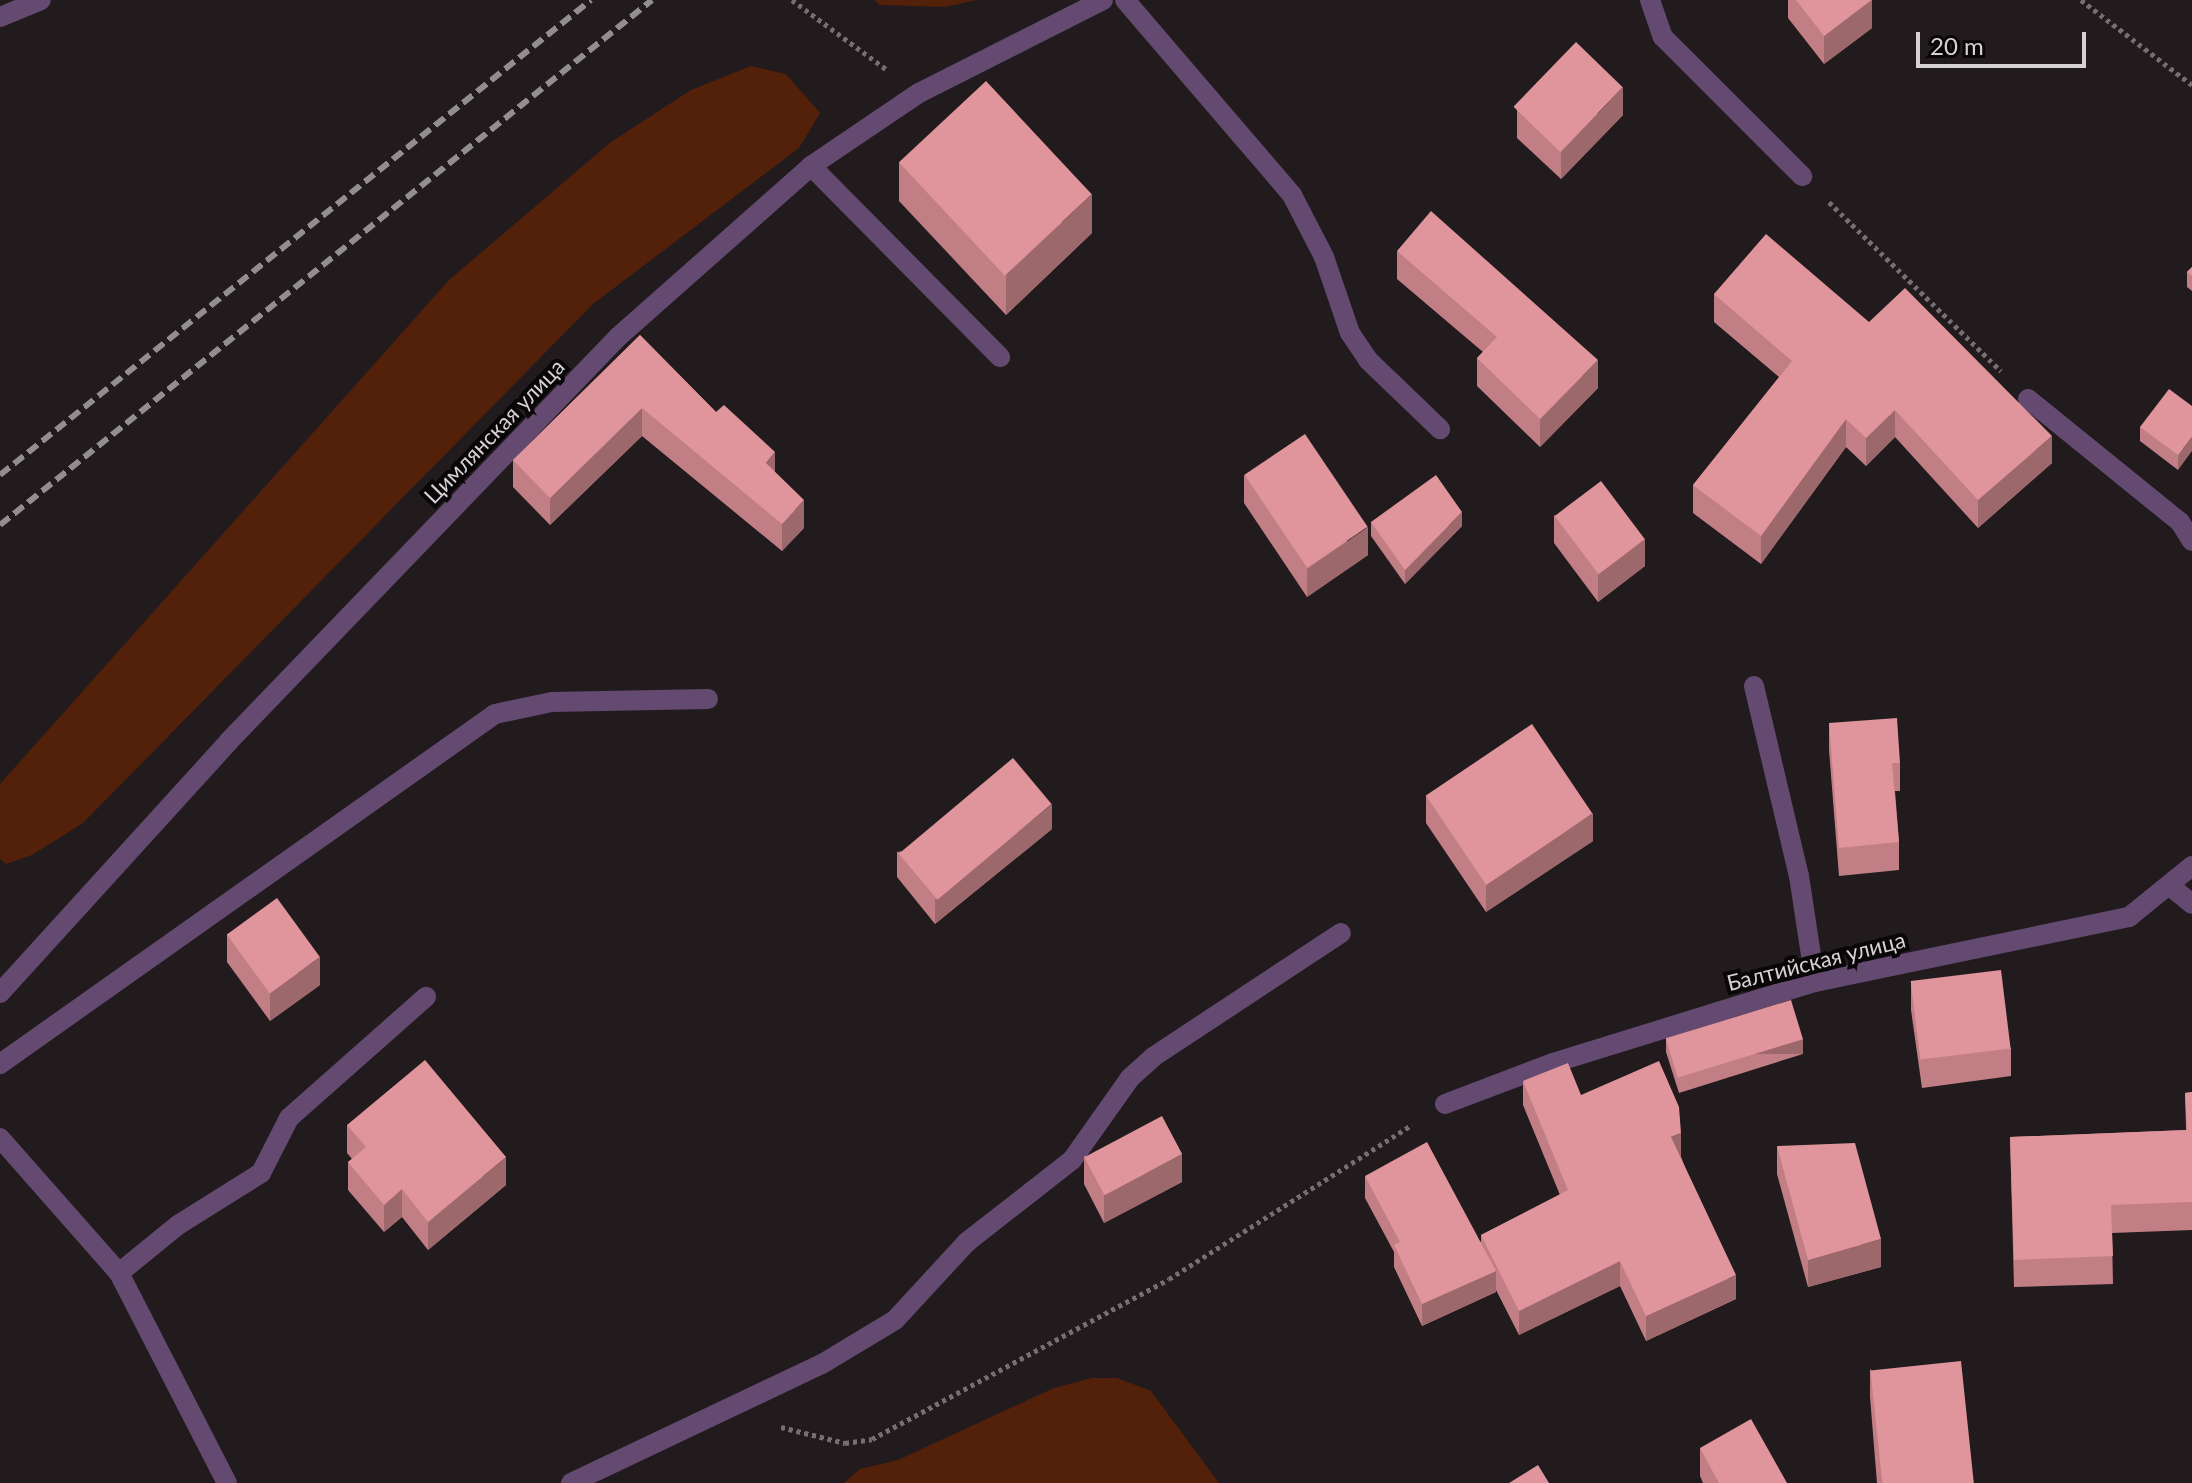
<!DOCTYPE html>
<meta charset="utf-8">
<style>
body{margin:0}
#map{position:relative;width:2192px;height:1483px;overflow:hidden;background:#211b1e;font-family:Lato,sans-serif}
div>[style]{position:absolute}
[style*='--x']{left:calc(var(--x)*1px);top:calc(var(--y)*1px);width:calc(var(--w)*1px);rotate:calc(var(--a)*1deg)}
.green>*{inset:0;background:#532009}
.path>*{height:5px;margin-top:-2.5px;transform-origin:0;background:repeating-linear-gradient(90deg,#756f72 0 4px,transparent 0 8px)}
.service>*{height:20px;margin:-10px;padding:0 10px;transform-origin:10px;border-radius:10px;background:#644a70}
.minor>*{height:20px;margin:-10px;padding:0 10px;transform-origin:10px;border-radius:10px;background:#644a70}
.rail>*{height:6px;margin-top:-3px;transform-origin:0;background:repeating-linear-gradient(90deg,#928d90 0 12px,transparent 0 18px)}
.wall>*{inset:0;background:#c17f85}
.shaded-wall>*{inset:0;background:#9d686c;transform-origin:0 0}
.building>*{inset:0;background:#e0949b;transform-origin:0 0}
span{translate:-50% -50%;white-space:nowrap;text-align:center;line-height:1.15;-webkit-text-stroke:8px #090608;paint-order:stroke}
.street-label{font-size:22px;color:#d6d1d4}
.scale{position:absolute;left:1916px;top:32px;width:170px;height:36px;box-sizing:border-box;border:4px solid #d6d1d4;border-top:0;padding-left:10px;font-size:24px;line-height:28px;white-space:nowrap;color:#d6d1d4;-webkit-text-stroke:6px #090608;paint-order:stroke}
</style>
<div id="map">
<div class="green">
<div style="clip-path:polygon(874px 0,977px 0,945px 7px,880px 5px)"></div>
<div style="clip-path:polygon(751px 66px,786px 74px,820px 113px,799px 148px,593px 304px,83px 823px,32px 855px,6px 864px,0 859px,0 784px,449px 280px,611px 142px,691px 90px)"></div>
<div style="clip-path:polygon(1092px 1378px,1117px 1378px,1151px 1391px,1219px 1483px,844px 1483px,860px 1469px,898px 1460px,1054px 1388px)"></div>
</div>
<div class="path">
<div style="--x:792;--y:0;--w:117;--a:36.3"></div>
<div style="--x:2081;--y:0;--w:140;--a:37.4"></div>
<div style="--x:1829;--y:202;--w:241;--a:44.5"></div>
<div style="--x:781;--y:1427;--w:66;--a:14"></div>
<div style="--x:845;--y:1443;--w:27;--a:-8"></div>
<div style="--x:872;--y:1439;--w:337;--a:-28.3"></div>
<div style="--x:1169;--y:1279;--w:288;--a:-32.4"></div>
</div>
<div class="service">
<div style="--x:1125;--y:0;--w:257;--a:49.4"></div>
<div style="--x:1292;--y:195;--w:70;--a:62.7"></div>
<div style="--x:1324;--y:257;--w:80;--a:71.1"></div>
<div style="--x:1350;--y:333;--w:32;--a:56"></div>
<div style="--x:1368;--y:360;--w:100;--a:43.8"></div>
<div style="--x:1650;--y:0;--w:39;--a:71"></div>
<div style="--x:1663;--y:37;--w:197;--a:45"></div>
<div style="--x:0;--y:17;--w:44;--a:-22.5"></div>
<div style="--x:811;--y:166;--w:269;--a:45.3"></div>
<div style="--x:2028;--y:399;--w:196;--a:39"></div>
<div style="--x:2180;--y:522;--w:22;--a:58"></div>
<div style="--x:1754;--y:686;--w:195;--a:76.7"></div>
<div style="--x:1799;--y:876;--w:107;--a:81.4"></div>
<div style="--x:2170;--y:886;--w:28;--a:39"></div>
<div style="--x:0;--y:1064;--w:606;--a:-35.26"></div>
<div style="--x:495;--y:714;--w:58;--a:-11.9"></div>
<div style="--x:552;--y:702;--w:156;--a:-1.1"></div>
<div style="--x:0;--y:1138;--w:180;--a:48.6"></div>
<div style="--x:119;--y:1273;--w:236;--a:62.8"></div>
<div style="--x:119;--y:1273;--w:76;--a:-39.1"></div>
<div style="--x:178;--y:1225;--w:98;--a:-32.1"></div>
<div style="--x:261;--y:1173;--w:62;--a:-63"></div>
<div style="--x:289;--y:1118;--w:183;--a:-41.5"></div>
<div style="--x:571;--y:1483;--w:278;--a:-25.4"></div>
<div style="--x:822;--y:1364;--w:85;--a:-31.1"></div>
<div style="--x:895;--y:1320;--w:106;--a:-47.3"></div>
<div style="--x:967;--y:1242;--w:133;--a:-38"></div>
<div style="--x:1072;--y:1160;--w:100;--a:-54.7"></div>
<div style="--x:1130;--y:1078;--w:31;--a:-42"></div>
<div style="--x:1153;--y:1057;--w:225;--a:-33.4"></div>
</div>
<div class="minor">
<div style="--x:0;--y:993;--w:341;--a:-47.7"></div>
<div style="--x:229;--y:741;--w:561;--a:-46.08"></div>
<div style="--x:618;--y:337;--w:258;--a:-41.5"></div>
<div style="--x:811;--y:166;--w:130;--a:-34.1"></div>
<div style="--x:919;--y:93;--w:206;--a:-26.8"></div>
<div style="--x:1445;--y:1104;--w:116;--a:-20.8"></div>
<div style="--x:1553;--y:1063;--w:274;--a:-17.2"></div>
<div style="--x:1815;--y:982;--w:321;--a:-11.7"></div>
<div style="--x:2129;--y:917;--w:81;--a:-39"></div>
</div>
<div class="rail">
<div style="--x:0;--y:475;--w:758;--a:-38.79"></div>
<div style="--x:0;--y:525;--w:837;--a:-38.84"></div>
</div>
<div class="wall">
<div style="clip-path:polygon(1788px 0,1872px 0,1872px 28px,1824px 64px,1788px 18px)"></div>
<div style="clip-path:polygon(1517px 110px,1623px 115px,1561px 179px,1517px 138px)"></div>
<div style="clip-path:polygon(899px 162px,1092px 233px,1006px 315px,899px 201px)"></div>
<div style="clip-path:polygon(1397px 251px,1598px 388px,1540px 447px,1477px 386px,1477px 358px,1483px 352px,1397px 279px)"></div>
<div style="clip-path:polygon(2192px 267px,2192px 291px,2187px 287px,2187px 272px)"></div>
<div style="clip-path:polygon(1714px 294px,1869px 322px,2052px 463px,1978px 528px,1895px 437px,1866px 466px,1846px 447px,1761px 564px,1693px 513px,1693px 485px,1779px 377px,1714px 322px)"></div>
<div style="clip-path:polygon(640px 335px,775px 472px,804px 528px,782px 551px,642px 436px,550px 525px,513px 487px,513px 460px)"></div>
<div style="clip-path:polygon(2192px 406px,2178px 470px,2140px 441px,2140px 427px)"></div>
<div style="clip-path:polygon(1244px 475px,1368px 555px,1307px 597px,1244px 503px)"></div>
<div style="clip-path:polygon(1554px 515px,1645px 566px,1598px 602px,1554px 543px)"></div>
<div style="clip-path:polygon(1371px 522px,1462px 526px,1405px 584px,1371px 536px)"></div>
<div style="clip-path:polygon(1829px 723px,1900px 763px,1900px 791px,1895px 791px,1899px 842px,1899px 870px,1839px 876px,1829px 750px)"></div>
<div style="clip-path:polygon(1426px 795px,1593px 841px,1486px 912px,1426px 823px)"></div>
<div style="clip-path:polygon(1052px 829px,935px 924px,897px 877px,897px 852px)"></div>
<div style="clip-path:polygon(227px 934px,320px 985px,270px 1021px,227px 962px)"></div>
<div style="clip-path:polygon(1911px 983px,2011px 1048px,2011px 1076px,1922px 1088px,1911px 1010px)"></div>
<div style="clip-path:polygon(1666px 1038px,1803px 1054px,1679px 1093px,1666px 1052px)"></div>
<div style="clip-path:polygon(1523px 1081px,1581px 1095px,1681px 1157px,1736px 1299px,1646px 1341px,1620px 1286px,1519px 1335px,1496px 1290px,1496px 1292px,1422px 1326px,1394px 1267px,1394px 1252px,1365px 1198px,1365px 1176px,1481px 1242px,1481px 1235px,1560px 1195px,1523px 1105px)"></div>
<div style="clip-path:polygon(2192px 1092px,2192px 1230px,2112px 1233px,2113px 1284px,2014px 1287px,2010px 1137px,2186px 1130px,2185px 1093px)"></div>
<div style="clip-path:polygon(347px 1125px,506px 1185px,428px 1250px,402px 1217px,384px 1232px,348px 1190px,348px 1162px,352px 1159px,347px 1153px)"></div>
<div style="clip-path:polygon(1777px 1146px,1881px 1267px,1808px 1287px,1777px 1174px)"></div>
<div style="clip-path:polygon(1084px 1156px,1182px 1182px,1104px 1223px,1084px 1184px)"></div>
<div style="clip-path:polygon(1870px 1369px,1973px 1483px,1877px 1483px,1870px 1397px)"></div>
<div style="clip-path:polygon(1700px 1448px,1787px 1483px,1703px 1483px,1700px 1476px)"></div>
</div>
<div class="shaded-wall">
<div style="clip-path:polygon(1872px 0,1872px 28px,1824px 64px,1824px 36px)"></div>
<div style="clip-path:polygon(1623px 87px,1623px 115px,1561px 179px,1561px 152px)"></div>
<div style="clip-path:polygon(1092px 194px,1092px 233px,1006px 315px,1006px 275px)"></div>
<div style="clip-path:polygon(1598px 360px,1598px 388px,1540px 447px,1540px 419px)"></div>
<div style="clip-path:polygon(642px 408px,642px 436px,550px 525px,550px 498px)"></div>
<div style="clip-path:polygon(1895px 410px,1895px 437px,1866px 466px,1866px 438px)"></div>
<div style="clip-path:polygon(1846px 419px,1846px 447px,1761px 564px,1761px 536px)"></div>
<div style="clip-path:polygon(2052px 436px,2052px 463px,1978px 528px,1978px 500px)"></div>
<div style="clip-path:polygon(2192px 437px,2192px 451px,2178px 470px,2178px 455px)"></div>
<div style="clip-path:polygon(775px 452px,775px 479px,766px 463px)"></div>
<div style="clip-path:polygon(804px 500px,804px 528px,782px 551px,782px 524px)"></div>
<div style="clip-path:polygon(1462px 512px,1462px 526px,1405px 584px,1405px 570px)"></div>
<div style="clip-path:polygon(1368px 527px,1368px 555px,1307px 597px,1307px 569px)"></div>
<div style="clip-path:polygon(1645px 539px,1645px 566px,1598px 602px,1598px 574px)"></div>
<div style="clip-path:polygon(1052px 804px,1052px 829px,935px 924px,935px 899px)"></div>
<div style="clip-path:polygon(1593px 813px,1593px 841px,1486px 912px,1486px 884px)"></div>
<div style="clip-path:polygon(320px 957px,320px 985px,270px 1021px,270px 993px)"></div>
<div style="left:1803px;top:1039px;width:15px;height:130px;rotate:90deg"></div>
<div style="clip-path:polygon(1681px 1133px,1681px 1157px,1671px 1161px,1671px 1137px)"></div>
<div style="clip-path:polygon(1182px 1154px,1182px 1182px,1104px 1223px,1104px 1195px)"></div>
<div style="clip-path:polygon(506px 1157px,506px 1185px,428px 1250px,428px 1222px)"></div>
<div style="clip-path:polygon(402px 1189px,402px 1217px,384px 1232px,384px 1205px)"></div>
<div style="clip-path:polygon(1881px 1239px,1881px 1267px,1808px 1287px,1808px 1260px)"></div>
<div style="clip-path:polygon(1620px 1261px,1620px 1286px,1519px 1335px,1519px 1311px)"></div>
<div style="clip-path:polygon(1496px 1271px,1496px 1292px,1422px 1326px,1422px 1304px)"></div>
<div style="clip-path:polygon(1736px 1275px,1736px 1299px,1646px 1341px,1646px 1316px)"></div>
</div>
<div class="building">
<div style="clip-path:polygon(1796px 0,1871px 0,1824px 36px)"></div>
<div style="left:1576px;top:42px;width:65px;height:90px;rotate:44deg"></div>
<div style="left:986px;top:81px;width:155px;height:119px;rotate:47deg"></div>
<div style="clip-path:polygon(1431px 211px,1598px 360px,1540px 419px,1477px 358px,1497px 337px,1397px 251px)"></div>
<div style="clip-path:polygon(1766px 234px,1869px 322px,1905px 288px,2052px 436px,1978px 500px,1895px 410px,1866px 438px,1846px 419px,1761px 536px,1693px 485px,1792px 361px,1714px 294px)"></div>
<div style="clip-path:polygon(2192px 267px,2192px 276px,2187px 272px)"></div>
<div style="clip-path:polygon(640px 335px,716px 412px,724px 405px,775px 452px,766px 463px,804px 500px,782px 524px,642px 408px,550px 498px,513px 460px)"></div>
<div style="clip-path:polygon(2169px 389px,2192px 406px,2192px 437px,2178px 455px,2140px 427px)"></div>
<div style="left:1305px;top:434px;width:112px;height:73px;rotate:56deg"></div>
<div style="clip-path:polygon(1436px 475px,1462px 512px,1405px 570px,1371px 522px)"></div>
<div style="left:1601px;top:481px;width:73px;height:58px;rotate:53deg"></div>
<div style="clip-path:polygon(1897px 718px,1900px 763px,1892px 763px,1899px 842px,1839px 848px,1829px 723px)"></div>
<div style="left:1532px;top:724px;width:108px;height:128px;rotate:56deg"></div>
<div style="left:1013px;top:758px;width:60px;height:149px;rotate:50deg"></div>
<div style="left:277px;top:898px;width:73px;height:62px;rotate:54deg"></div>
<div style="left:2001px;top:970px;width:79px;height:91px;rotate:83deg"></div>
<div style="left:1791px;top:1000px;width:41px;height:131px;rotate:73deg"></div>
<div style="clip-path:polygon(425px 1060px,506px 1157px,428px 1222px,402px 1189px,384px 1205px,348px 1162px,366px 1147px,347px 1125px)"></div>
<div style="clip-path:polygon(1659px 1061px,1679px 1107px,1681px 1133px,1671px 1137px,1736px 1275px,1646px 1316px,1620px 1261px,1519px 1311px,1481px 1235px,1568px 1190px,1523px 1081px,1568px 1063px,1581px 1095px)"></div>
<div style="clip-path:polygon(2192px 1092px,2192px 1202px,2111px 1205px,2113px 1256px,2014px 1260px,2010px 1137px,2187px 1130px,2185px 1093px)"></div>
<div style="left:1162px;top:1116px;width:43px;height:88px;rotate:62deg"></div>
<div style="clip-path:polygon(1427px 1142px,1496px 1271px,1422px 1304px,1394px 1245px,1400px 1242px,1365px 1176px)"></div>
<div style="clip-path:polygon(1855px 1143px,1881px 1239px,1808px 1260px,1777px 1146px)"></div>
<div style="left:1961px;top:1361px;width:123px;height:91px;rotate:84deg"></div>
<div style="clip-path:polygon(1751px 1419px,1787px 1483px,1719px 1483px,1700px 1448px)"></div>
<div style="clip-path:polygon(1538px 1465px,1549px 1483px,1509px 1483px)"></div>
</div>
<div class="street-label">
<span style="left:494px;top:431px;rotate:-46deg">Цимлянская улица</span>
<span style="left:1816px;top:961px;rotate:-14deg">Балтийская улица</span>
</div>
<div class="scale">20 m</div>
</div>
